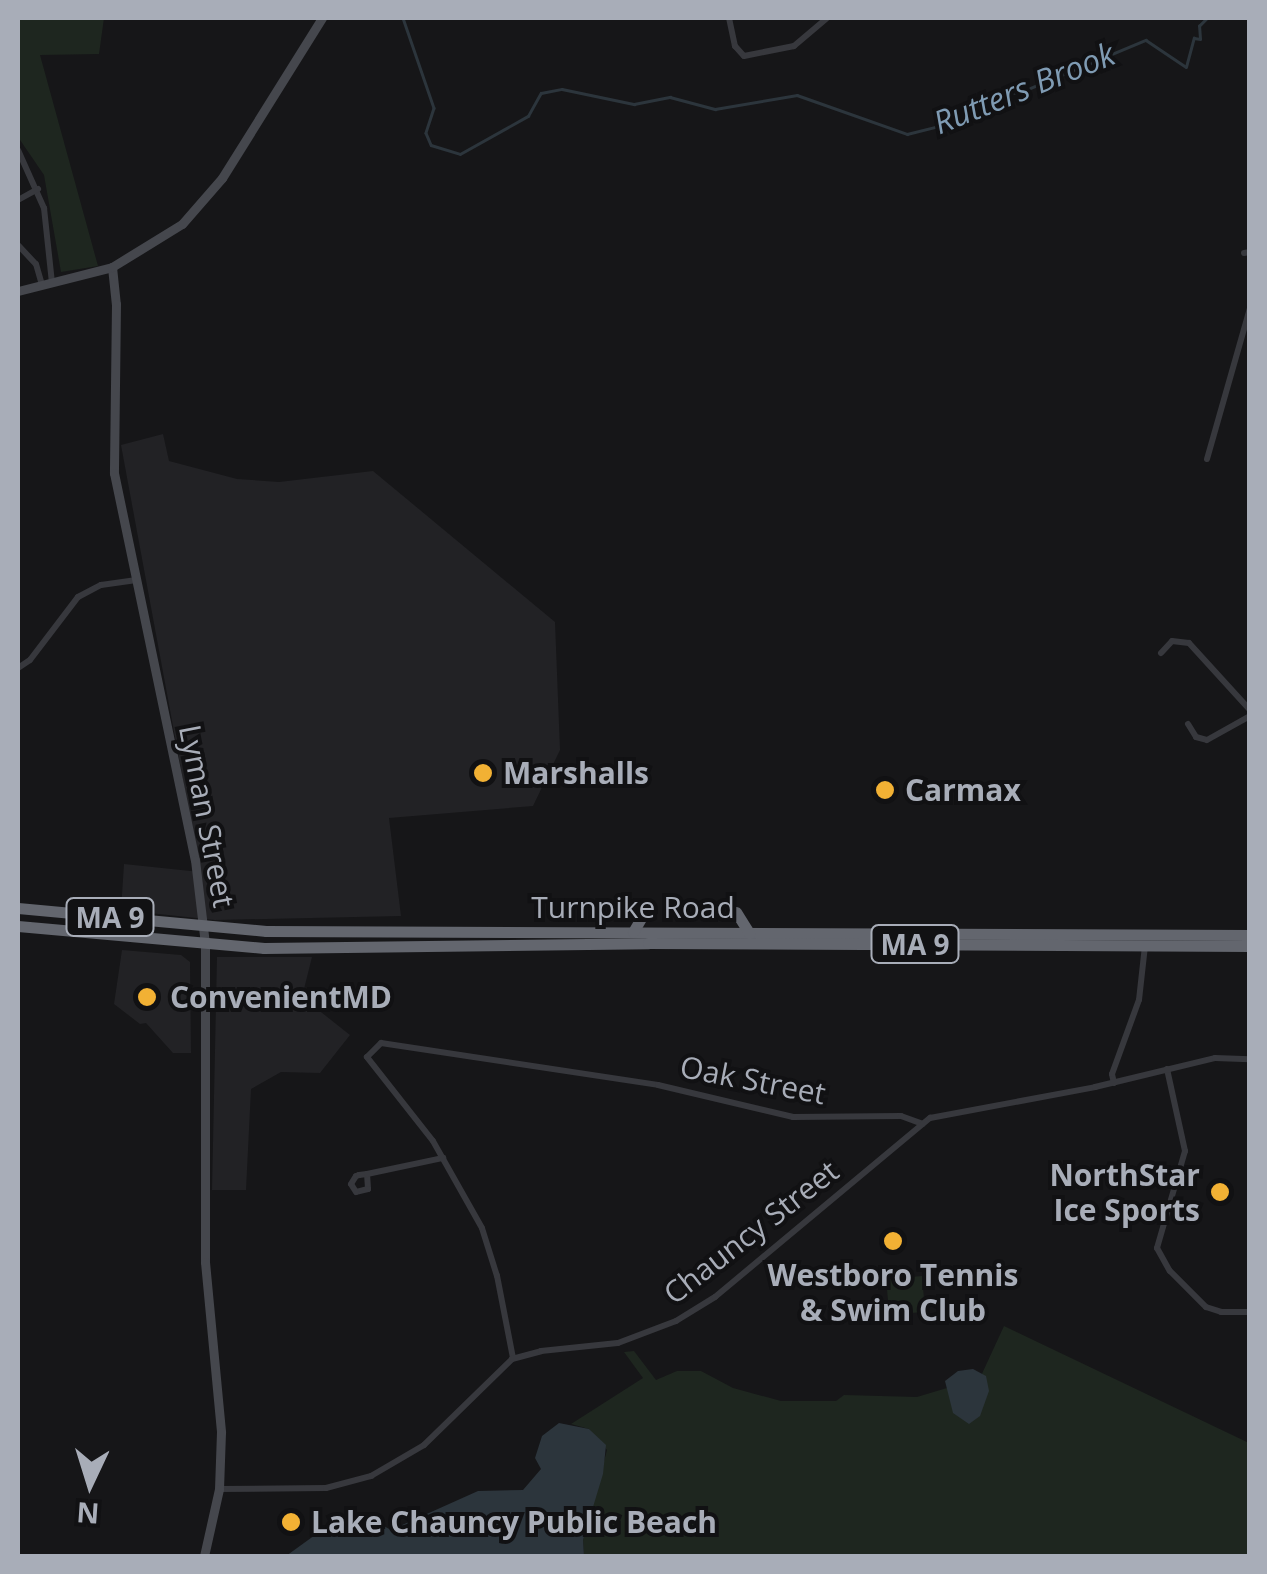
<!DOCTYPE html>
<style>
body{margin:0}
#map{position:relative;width:1267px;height:1574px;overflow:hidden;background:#161618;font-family:"Open Sans",sans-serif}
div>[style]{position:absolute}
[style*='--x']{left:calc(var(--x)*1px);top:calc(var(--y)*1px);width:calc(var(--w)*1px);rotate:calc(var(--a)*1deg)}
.built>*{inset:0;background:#222225}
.green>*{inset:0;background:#1e261f;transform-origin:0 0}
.water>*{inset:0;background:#2c353c}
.stream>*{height:2.5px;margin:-1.25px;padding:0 1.25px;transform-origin:1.25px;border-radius:1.25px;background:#2c353c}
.street>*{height:6px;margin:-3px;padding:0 3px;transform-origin:3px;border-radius:3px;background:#37383d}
.secondary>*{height:9px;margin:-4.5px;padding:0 4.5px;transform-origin:4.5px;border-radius:4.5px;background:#45474d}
.highway>*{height:11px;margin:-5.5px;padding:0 5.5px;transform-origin:5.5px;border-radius:5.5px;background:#63666e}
.dots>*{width:28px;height:28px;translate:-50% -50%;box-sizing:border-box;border:5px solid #111113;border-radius:50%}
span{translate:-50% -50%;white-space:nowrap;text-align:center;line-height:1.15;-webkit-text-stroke:8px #111113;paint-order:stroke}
.shield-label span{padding:2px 8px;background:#111113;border:2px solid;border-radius:8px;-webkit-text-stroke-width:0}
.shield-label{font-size:28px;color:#a8adb8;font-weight:700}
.poi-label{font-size:30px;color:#a8adb8;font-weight:700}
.left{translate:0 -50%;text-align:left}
.right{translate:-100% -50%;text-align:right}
.street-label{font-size:30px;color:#a8adb8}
.water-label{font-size:32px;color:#7f9bb3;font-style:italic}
.frame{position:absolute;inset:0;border:20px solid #a8adb8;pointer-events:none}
.north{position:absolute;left:40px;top:1434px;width:100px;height:100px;-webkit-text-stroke:8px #111113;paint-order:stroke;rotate:184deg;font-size:28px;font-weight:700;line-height:40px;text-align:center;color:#a8adb8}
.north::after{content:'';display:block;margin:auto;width:35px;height:45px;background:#a8adb8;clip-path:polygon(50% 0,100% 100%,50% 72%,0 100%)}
</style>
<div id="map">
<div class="built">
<div style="clip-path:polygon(163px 434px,169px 461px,237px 479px,279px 482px,373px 471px,555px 622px,560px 750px,533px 806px,389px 818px,401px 916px,215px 920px,121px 910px,124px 864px,200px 872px,121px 445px)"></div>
<div style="clip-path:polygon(122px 950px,181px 955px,190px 962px,191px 1053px,173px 1053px,146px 1023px,140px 1024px,114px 1004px)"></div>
<div style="clip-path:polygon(217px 957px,312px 957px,302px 997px,350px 1035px,320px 1073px,281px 1072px,251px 1089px,246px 1190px,212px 1190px)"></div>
</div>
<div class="green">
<div style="clip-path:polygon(18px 18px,104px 18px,99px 54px,40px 55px,98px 266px,61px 272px,44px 175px,18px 137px)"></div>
<div style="left:922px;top:1276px;width:36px;height:36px;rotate:85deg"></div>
<div style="clip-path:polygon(1004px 1326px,1249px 1443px,1249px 1556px,584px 1556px,583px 1540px,607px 1450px,589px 1429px,571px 1424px,643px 1378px,624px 1352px,634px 1351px,656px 1380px,677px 1371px,701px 1371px,733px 1388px,781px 1401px,836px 1401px,844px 1395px,917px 1397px,980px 1378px)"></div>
</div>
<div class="water">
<div style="clip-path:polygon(973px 1369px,986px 1376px,989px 1391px,980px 1416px,969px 1424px,953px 1413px,945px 1381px,958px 1371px)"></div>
<div style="clip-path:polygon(559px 1423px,589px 1429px,606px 1445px,603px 1474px,583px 1540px,584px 1556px,286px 1556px,340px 1517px,366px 1516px,391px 1530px,478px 1491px,523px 1490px,541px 1469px,535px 1458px,542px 1436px)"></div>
</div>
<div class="stream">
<div style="--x:403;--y:18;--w:95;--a:71"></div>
<div style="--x:434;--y:108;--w:26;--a:108"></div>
<div style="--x:426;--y:133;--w:13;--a:67"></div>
<div style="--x:431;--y:145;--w:30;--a:17"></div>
<div style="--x:460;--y:154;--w:78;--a:-29.2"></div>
<div style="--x:528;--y:116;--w:26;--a:-61"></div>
<div style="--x:541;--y:93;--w:21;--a:-11"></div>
<div style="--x:562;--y:89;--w:74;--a:11.8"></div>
<div style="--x:634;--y:104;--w:37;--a:-11"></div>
<div style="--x:670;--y:97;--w:47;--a:14.9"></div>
<div style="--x:715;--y:109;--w:83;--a:-9.7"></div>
<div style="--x:797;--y:95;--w:117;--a:19.5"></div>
<div style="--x:907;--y:134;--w:33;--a:-14"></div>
<div style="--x:939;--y:126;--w:224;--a:-22.6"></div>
<div style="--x:1146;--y:40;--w:48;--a:34"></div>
<div style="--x:1186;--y:67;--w:30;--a:-75"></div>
<div style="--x:1194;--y:38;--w:6;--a:9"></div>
<div style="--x:1200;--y:39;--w:13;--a:-94"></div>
<div style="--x:1199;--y:26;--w:11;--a:-45"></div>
</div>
<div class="street">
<div style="--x:729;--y:18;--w:29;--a:78"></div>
<div style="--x:735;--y:46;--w:13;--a:48"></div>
<div style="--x:744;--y:56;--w:51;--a:-11.3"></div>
<div style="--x:794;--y:46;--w:43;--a:-40.3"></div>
<div style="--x:18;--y:150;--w:64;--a:65.9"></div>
<div style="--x:44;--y:208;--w:75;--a:83.9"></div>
<div style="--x:18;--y:200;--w:23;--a:-29"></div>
<div style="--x:18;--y:245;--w:26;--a:47"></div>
<div style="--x:36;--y:264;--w:22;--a:74"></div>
<div style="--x:1244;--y:253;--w:6;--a:-9"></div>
<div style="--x:1207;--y:459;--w:157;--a:-74.1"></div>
<div style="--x:1161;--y:653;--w:16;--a:-47"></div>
<div style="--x:1172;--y:641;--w:17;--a:7"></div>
<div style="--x:1189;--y:643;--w:91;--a:47.7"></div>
<div style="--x:18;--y:668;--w:14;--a:-34"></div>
<div style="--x:30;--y:660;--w:79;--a:-52.7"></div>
<div style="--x:78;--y:597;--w:26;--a:-28"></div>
<div style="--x:101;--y:585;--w:34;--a:-8"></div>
<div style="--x:1188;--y:724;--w:15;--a:58"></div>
<div style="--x:1196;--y:737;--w:11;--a:15"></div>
<div style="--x:1207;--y:740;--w:49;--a:-29.2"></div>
<div style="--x:1167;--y:1069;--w:84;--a:77.6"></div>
<div style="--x:1185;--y:1151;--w:101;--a:106.1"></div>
<div style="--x:1157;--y:1248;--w:26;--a:61"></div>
<div style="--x:1170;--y:1271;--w:51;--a:45"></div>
<div style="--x:1206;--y:1307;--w:16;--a:18"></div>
<div style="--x:1221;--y:1312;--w:29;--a:0"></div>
<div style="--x:1114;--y:1083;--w:9;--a:-103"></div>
<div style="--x:1112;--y:1074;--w:79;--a:-70"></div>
<div style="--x:1139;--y:1000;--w:54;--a:-83.7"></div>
<div style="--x:367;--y:1174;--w:15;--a:86"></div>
<div style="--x:368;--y:1189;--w:12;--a:166"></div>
<div style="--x:356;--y:1192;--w:9;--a:-122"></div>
<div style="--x:351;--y:1184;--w:9;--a:-58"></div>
<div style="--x:356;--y:1176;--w:3;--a:-18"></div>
<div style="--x:359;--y:1175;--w:8;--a:-7"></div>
<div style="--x:367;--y:1174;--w:78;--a:-11.9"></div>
<div style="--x:513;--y:1358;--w:84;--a:-101"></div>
<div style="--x:497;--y:1276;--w:50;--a:-107.4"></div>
<div style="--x:482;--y:1228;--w:100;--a:-119.4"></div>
<div style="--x:433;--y:1141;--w:107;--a:-128.2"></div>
<div style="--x:367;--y:1057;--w:20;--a:-45"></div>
<div style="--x:381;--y:1043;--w:280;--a:8.6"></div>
<div style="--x:658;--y:1085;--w:139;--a:13.3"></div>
<div style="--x:793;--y:1117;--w:108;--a:-0.5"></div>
<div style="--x:901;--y:1116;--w:23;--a:20"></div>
<div style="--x:219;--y:1489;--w:107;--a:-0.5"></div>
<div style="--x:326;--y:1488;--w:47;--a:-14.9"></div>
<div style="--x:371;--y:1476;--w:61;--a:-30.3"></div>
<div style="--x:424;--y:1445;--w:123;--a:-44.3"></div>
<div style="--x:512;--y:1359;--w:30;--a:-15"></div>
<div style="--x:541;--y:1351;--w:77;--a:-5.9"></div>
<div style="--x:618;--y:1343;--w:62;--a:-20.8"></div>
<div style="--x:676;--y:1321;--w:46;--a:-31.6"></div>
<div style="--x:715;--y:1297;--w:280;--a:-39.8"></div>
<div style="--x:930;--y:1118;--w:168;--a:-10.6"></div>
<div style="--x:1095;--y:1087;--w:123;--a:-13.6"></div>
<div style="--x:1215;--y:1058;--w:35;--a:2"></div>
</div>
<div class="secondary">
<div style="--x:112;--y:267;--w:37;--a:84"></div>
<div style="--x:116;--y:304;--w:169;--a:90.7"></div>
<div style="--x:114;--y:473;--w:395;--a:78.2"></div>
<div style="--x:195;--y:860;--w:85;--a:83.2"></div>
<div style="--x:205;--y:944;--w:318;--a:90"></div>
<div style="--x:205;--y:1262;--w:171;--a:84.6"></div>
<div style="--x:221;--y:1432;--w:57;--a:92"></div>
<div style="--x:219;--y:1489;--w:69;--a:102.6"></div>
<div style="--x:18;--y:291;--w:97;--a:-14.3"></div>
<div style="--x:112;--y:267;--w:82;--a:-31.6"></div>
<div style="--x:182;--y:224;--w:61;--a:-49"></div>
<div style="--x:222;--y:178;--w:189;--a:-58"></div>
</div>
<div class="highway">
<div style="--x:18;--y:908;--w:249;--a:5.3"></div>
<div style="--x:266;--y:931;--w:984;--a:0.23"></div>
<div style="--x:736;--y:912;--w:25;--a:58"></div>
<div style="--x:18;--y:926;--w:247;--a:5.1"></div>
<div style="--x:264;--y:948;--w:384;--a:-0.7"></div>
<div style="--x:648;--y:943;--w:602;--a:0.29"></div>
<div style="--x:633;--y:932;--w:20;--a:-60"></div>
</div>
<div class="dots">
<div style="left:483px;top:773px;background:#f2b134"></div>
<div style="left:885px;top:790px;background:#f2b134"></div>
<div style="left:147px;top:997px;background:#f2b134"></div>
<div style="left:1220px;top:1192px;background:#f2b134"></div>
<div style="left:893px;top:1241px;background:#f2b134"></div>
<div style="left:291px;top:1522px;background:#f2b134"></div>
</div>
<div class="shield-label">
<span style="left:110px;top:917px">MA 9</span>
<span style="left:915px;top:944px">MA 9</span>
</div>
<div class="poi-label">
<span class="left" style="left:503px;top:773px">Marshalls</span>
<span class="left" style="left:905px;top:790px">Carmax</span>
<span class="left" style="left:170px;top:997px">ConvenientMD</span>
<span class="right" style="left:1200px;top:1192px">NorthStar<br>Ice Sports</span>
<span style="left:893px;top:1292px">Westboro Tennis<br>&amp; Swim Club</span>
<span class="left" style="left:311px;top:1522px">Lake Chauncy Public Beach</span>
</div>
<div class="street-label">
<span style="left:207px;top:816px;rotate:79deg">Lyman Street</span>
<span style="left:633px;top:907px">Turnpike Road</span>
<span style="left:753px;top:1080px;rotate:11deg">Oak Street</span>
<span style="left:751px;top:1232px;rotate:-38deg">Chauncy Street</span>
</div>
<div class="water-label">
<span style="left:1024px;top:88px;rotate:-22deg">Rutters Brook</span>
</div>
<div class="frame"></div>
<div class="north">N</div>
</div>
